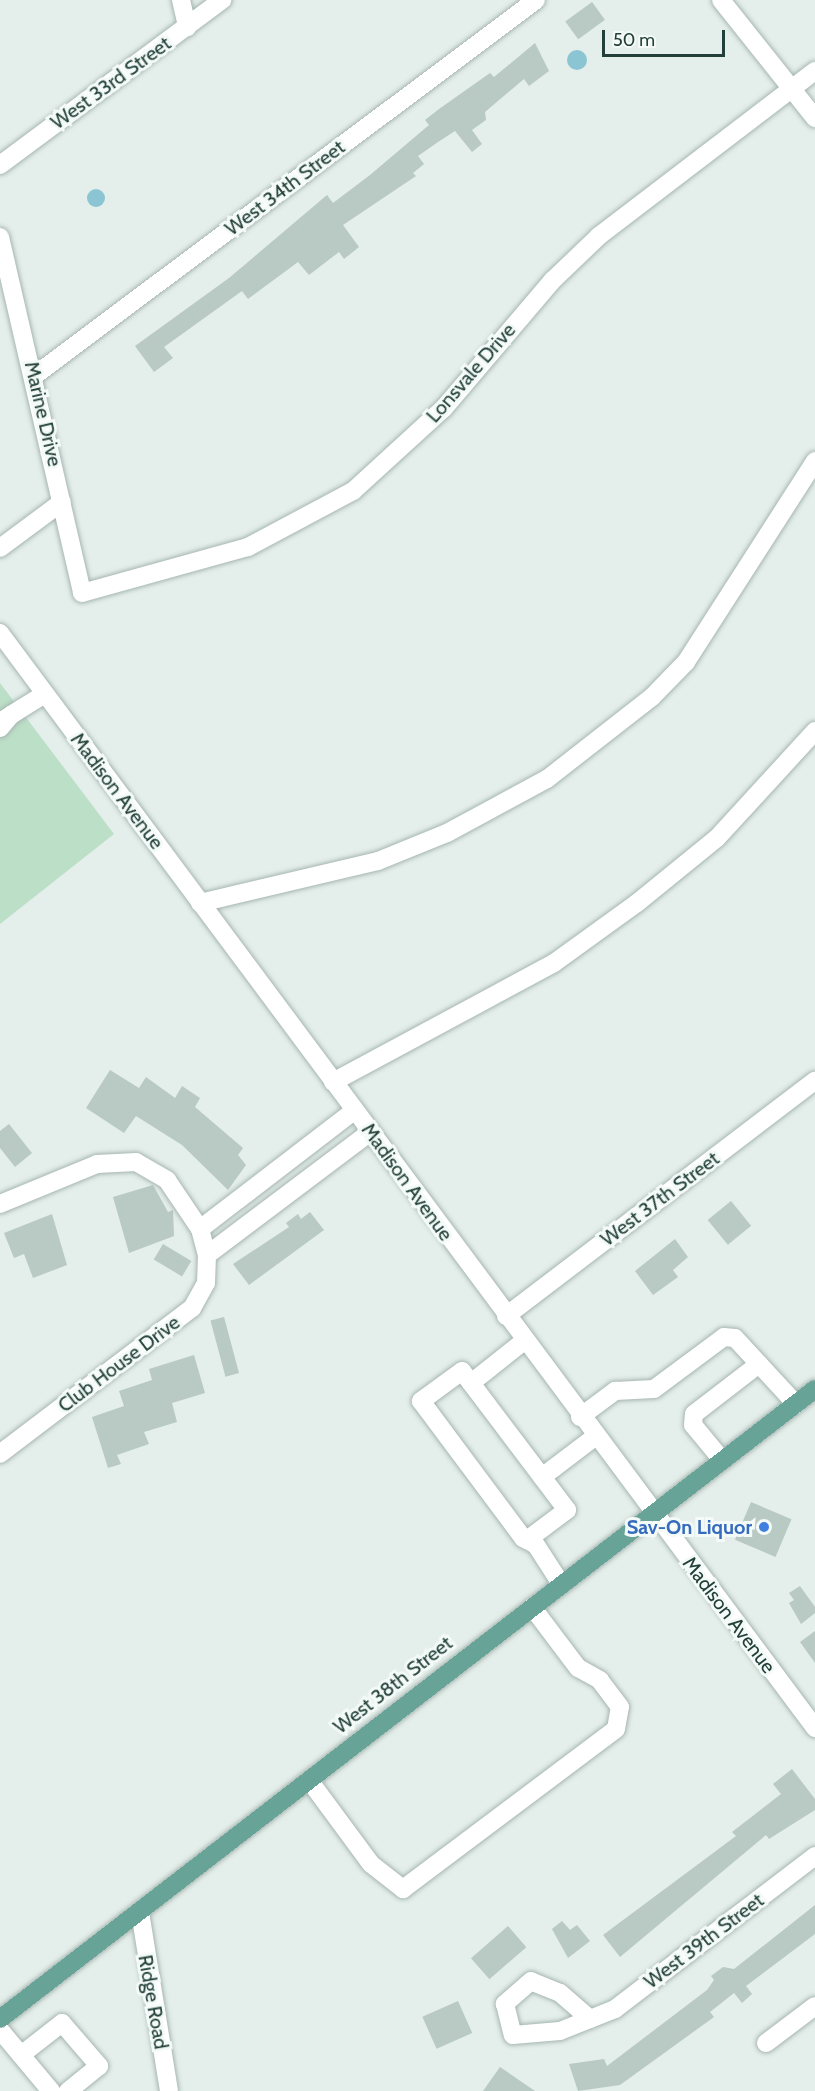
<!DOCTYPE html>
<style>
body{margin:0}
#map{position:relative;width:815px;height:2091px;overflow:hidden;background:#e4eeea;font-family:Cabin,sans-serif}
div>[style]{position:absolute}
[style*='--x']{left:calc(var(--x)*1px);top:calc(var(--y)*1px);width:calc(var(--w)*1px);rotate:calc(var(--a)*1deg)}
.green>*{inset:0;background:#bcdfc7}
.water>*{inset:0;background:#8bc5d4}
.round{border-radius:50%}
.building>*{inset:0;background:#b9c9c3;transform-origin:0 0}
.roads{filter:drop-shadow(0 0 2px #a6b6b1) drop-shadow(0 0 2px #a6b6b1)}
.minor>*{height:18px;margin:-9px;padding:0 9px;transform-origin:9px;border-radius:9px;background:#fff}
.major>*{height:18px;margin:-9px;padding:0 9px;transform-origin:9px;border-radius:9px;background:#67a497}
.dots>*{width:16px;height:16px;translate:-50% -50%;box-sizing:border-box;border:3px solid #f4faf7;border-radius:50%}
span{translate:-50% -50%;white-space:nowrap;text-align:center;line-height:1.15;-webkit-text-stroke:6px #f4faf7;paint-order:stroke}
.street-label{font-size:20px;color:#224039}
.shop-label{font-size:20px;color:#366cbe;font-weight:700}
.right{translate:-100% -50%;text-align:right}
.scale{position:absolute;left:602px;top:30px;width:123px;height:27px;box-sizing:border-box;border:3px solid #224039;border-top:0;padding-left:8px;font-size:18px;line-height:21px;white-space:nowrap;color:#224039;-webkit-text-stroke:4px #f4faf7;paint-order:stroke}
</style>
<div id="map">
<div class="green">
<div style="clip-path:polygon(0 683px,114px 834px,0 924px)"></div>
</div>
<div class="water">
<div class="round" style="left:567px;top:50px;width:20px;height:20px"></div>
<div class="round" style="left:87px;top:189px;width:18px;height:18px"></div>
</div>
<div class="building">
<div style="left:592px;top:2px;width:22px;height:33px;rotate:54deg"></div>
<div style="clip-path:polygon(535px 43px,549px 71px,529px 86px,524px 79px,485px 112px,486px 120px,472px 130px,482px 144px,472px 152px,455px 131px,438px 142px,418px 156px,424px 164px,413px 173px,416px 176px,343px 225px,359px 247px,344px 259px,339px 252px,309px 275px,298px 262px,248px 299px,242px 291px,164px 347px,173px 358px,154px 372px,135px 346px,229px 278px,327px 195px,333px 203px,370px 175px,429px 125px,425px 120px,439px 109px,490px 73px,494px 77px)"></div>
<div style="clip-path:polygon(110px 1070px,139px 1088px,146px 1077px,175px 1098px,182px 1086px,200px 1098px,195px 1107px,243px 1148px,238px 1155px,246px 1165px,228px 1190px,182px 1145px,136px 1116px,124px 1133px,86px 1108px)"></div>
<div style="clip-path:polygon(9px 1124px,32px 1153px,15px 1167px,0 1148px,0 1131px)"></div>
<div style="clip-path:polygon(153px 1185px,168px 1212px,173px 1210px,174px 1236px,129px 1253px,113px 1197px)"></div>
<div style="left:731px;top:1201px;width:32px;height:30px;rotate:51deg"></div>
<div style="clip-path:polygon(310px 1212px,324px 1230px,249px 1285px,233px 1264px,289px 1227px,286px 1223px,298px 1214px,301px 1219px)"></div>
<div style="clip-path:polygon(52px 1214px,67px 1265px,33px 1278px,24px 1254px,14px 1258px,4px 1233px)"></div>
<div style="clip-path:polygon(675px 1239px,688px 1257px,673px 1270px,678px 1277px,653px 1295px,635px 1271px)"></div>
<div style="left:163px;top:1244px;width:33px;height:18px;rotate:31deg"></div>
<div style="left:224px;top:1317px;width:58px;height:14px;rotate:75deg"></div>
<div style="clip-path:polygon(194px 1355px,205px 1393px,172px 1403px,177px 1422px,144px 1432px,149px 1444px,117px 1455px,121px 1464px,108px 1468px,92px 1417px,124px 1406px,119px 1391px,152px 1380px,149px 1369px)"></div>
<div style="left:751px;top:1502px;width:44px;height:41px;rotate:23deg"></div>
<div style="clip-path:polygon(800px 1586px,815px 1607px,815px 1613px,801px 1624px,789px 1603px,794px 1600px,789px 1593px)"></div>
<div style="clip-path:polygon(815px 1631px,815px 1663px,800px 1642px)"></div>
<div style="clip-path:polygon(792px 1769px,815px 1799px,815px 1810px,769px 1839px,766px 1835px,620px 1957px,603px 1935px,736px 1836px,732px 1832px,781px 1794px,773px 1784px)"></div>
<div style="clip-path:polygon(815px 1905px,815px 1934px,746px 1986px,752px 1994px,742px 2003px,734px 1993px,710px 2012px,714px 2017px,620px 2085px,578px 2091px,569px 2064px,604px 2059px,607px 2066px,707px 1990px,714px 1980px,711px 1976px,723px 1967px,734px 1969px)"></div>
<div style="clip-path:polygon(562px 1921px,570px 1930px,577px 1925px,590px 1941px,568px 1958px,552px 1929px)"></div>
<div style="left:508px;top:1926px;width:28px;height:49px;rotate:49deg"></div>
<div style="left:458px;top:2001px;width:35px;height:39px;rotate:66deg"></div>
<div style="clip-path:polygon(500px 2067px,535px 2091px,483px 2091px)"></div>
</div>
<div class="roads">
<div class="minor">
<div style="--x:181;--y:0;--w:28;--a:77"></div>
<div style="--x:721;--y:0;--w:151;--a:51.5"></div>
<div style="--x:0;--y:165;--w:277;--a:-36.6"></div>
<div style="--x:0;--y:237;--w:365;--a:77"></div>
<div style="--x:82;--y:593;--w:172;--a:-15.5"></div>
<div style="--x:248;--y:547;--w:119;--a:-28.1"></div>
<div style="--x:353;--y:491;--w:123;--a:-42.4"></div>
<div style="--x:444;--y:408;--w:168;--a:-49.6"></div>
<div style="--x:553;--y:280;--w:64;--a:-43.7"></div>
<div style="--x:599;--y:236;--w:272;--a:-37.4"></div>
<div style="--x:34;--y:376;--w:627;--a:-36.83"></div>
<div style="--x:0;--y:548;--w:77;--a:-36.6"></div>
<div style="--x:0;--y:633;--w:1365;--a:53.34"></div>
<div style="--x:11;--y:715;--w:39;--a:-32"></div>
<div style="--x:0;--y:722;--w:13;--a:-32"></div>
<div style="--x:11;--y:715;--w:17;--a:130"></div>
<div style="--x:200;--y:903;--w:183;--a:-13.3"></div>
<div style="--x:378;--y:861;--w:74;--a:-22.1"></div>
<div style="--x:447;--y:833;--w:114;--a:-28.4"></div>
<div style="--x:547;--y:779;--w:133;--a:-38"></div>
<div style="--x:652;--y:697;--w:49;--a:-45.8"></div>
<div style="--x:686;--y:662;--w:239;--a:-57.3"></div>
<div style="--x:333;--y:1082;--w:251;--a:-28.3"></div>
<div style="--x:554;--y:963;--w:102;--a:-35.9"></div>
<div style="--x:637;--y:903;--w:103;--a:-39.1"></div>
<div style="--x:717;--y:838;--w:145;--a:-47.5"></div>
<div style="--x:0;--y:1204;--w:105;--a:-22.4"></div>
<div style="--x:97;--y:1164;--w:39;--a:-3"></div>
<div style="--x:136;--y:1162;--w:36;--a:30"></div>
<div style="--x:167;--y:1180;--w:59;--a:56"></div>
<div style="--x:200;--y:1229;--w:27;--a:75"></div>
<div style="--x:207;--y:1255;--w:28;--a:92"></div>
<div style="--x:206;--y:1283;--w:29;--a:119"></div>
<div style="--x:192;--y:1308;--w:241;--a:142.8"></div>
<div style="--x:200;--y:1229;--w:194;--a:-37.5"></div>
<div style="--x:207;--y:1255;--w:204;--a:-37"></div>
<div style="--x:506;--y:1316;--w:388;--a:-37.3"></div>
<div style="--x:471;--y:1383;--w:68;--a:-38.4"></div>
<div style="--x:580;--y:1417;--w:44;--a:-36.6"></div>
<div style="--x:615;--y:1391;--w:39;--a:-3"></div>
<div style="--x:654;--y:1389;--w:87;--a:-36.6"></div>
<div style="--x:724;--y:1337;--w:11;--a:5"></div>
<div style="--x:735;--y:1338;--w:90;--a:47.3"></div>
<div style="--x:722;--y:1460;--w:45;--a:-129.6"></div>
<div style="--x:693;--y:1425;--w:11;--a:-85"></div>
<div style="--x:694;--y:1414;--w:82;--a:-37.6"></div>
<div style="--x:542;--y:1477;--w:68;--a:-37.2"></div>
<div style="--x:527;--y:1540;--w:50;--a:-36.9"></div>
<div style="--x:567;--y:1510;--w:174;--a:-127.1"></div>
<div style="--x:462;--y:1371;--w:51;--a:143.8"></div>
<div style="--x:421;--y:1401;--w:171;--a:53.3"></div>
<div style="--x:523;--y:1538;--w:4;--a:27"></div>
<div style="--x:527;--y:1540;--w:10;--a:29"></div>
<div style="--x:536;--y:1545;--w:46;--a:57.3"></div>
<div style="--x:309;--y:1780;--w:104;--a:53.6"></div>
<div style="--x:371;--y:1864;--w:41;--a:38"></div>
<div style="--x:403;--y:1889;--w:266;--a:-36.9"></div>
<div style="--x:616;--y:1729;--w:22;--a:-80"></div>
<div style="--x:620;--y:1707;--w:34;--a:-127"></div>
<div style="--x:600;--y:1680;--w:25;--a:-151"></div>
<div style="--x:578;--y:1668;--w:76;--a:-127"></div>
<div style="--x:140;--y:1912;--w:181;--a:80.8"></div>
<div style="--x:590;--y:2019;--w:40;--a:-139"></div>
<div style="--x:560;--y:1993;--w:31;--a:-158"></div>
<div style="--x:531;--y:1981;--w:35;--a:139"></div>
<div style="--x:505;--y:2004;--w:32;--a:76"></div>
<div style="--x:513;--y:2035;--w:47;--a:-4.9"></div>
<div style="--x:560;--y:2031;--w:59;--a:-21.8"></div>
<div style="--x:615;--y:2009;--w:252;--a:-37.4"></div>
<div style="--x:0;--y:2030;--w:80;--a:50.1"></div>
<div style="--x:766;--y:2043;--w:61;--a:-37.1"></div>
<div style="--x:21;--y:2055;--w:52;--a:-38"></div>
<div style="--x:62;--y:2023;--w:57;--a:49.3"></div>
<div style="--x:99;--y:2066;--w:40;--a:141"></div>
</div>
<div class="major">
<div style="--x:0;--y:2019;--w:1030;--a:-37.7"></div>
</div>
</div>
<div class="dots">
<div style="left:764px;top:1527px;background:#3f7fe0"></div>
</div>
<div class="street-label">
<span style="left:111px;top:83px;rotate:-36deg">West 33rd Street</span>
<span style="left:285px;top:188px;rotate:-37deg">West 34th Street</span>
<span style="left:471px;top:373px;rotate:-49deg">Lonsvale Drive</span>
<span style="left:43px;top:414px;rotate:77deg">Marine Drive</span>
<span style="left:117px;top:791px;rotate:53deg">Madison Avenue</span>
<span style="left:407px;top:1182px;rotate:54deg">Madison Avenue</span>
<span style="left:660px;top:1199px;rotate:-37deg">West 37th Street</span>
<span style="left:119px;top:1364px;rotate:-37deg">Club House Drive</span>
<span style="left:729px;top:1615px;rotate:53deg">Madison Avenue</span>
<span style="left:393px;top:1685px;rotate:-38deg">West 38th Street</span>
<span style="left:704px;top:1941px;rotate:-37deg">West 39th Street</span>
<span style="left:153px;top:2002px;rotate:80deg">Ridge Road</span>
</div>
<div class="shop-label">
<span class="right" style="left:752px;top:1527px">Sav-On Liquor</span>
</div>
<div class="scale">50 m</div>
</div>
